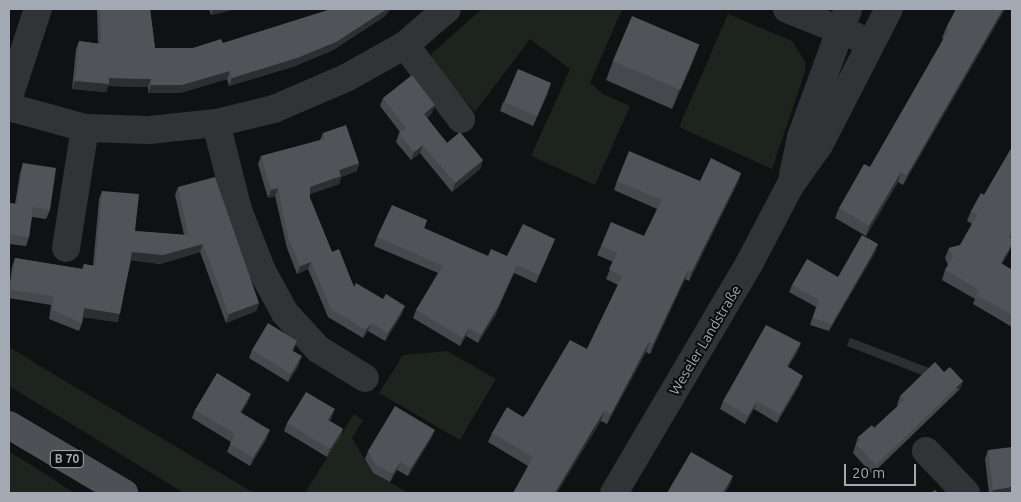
<!DOCTYPE html>
<meta charset="utf-8">
<style>
body{margin:0}
#map{position:relative;width:1021px;height:502px;overflow:hidden;background:#101112;font-family:Ubuntu,sans-serif}
div>[style]{position:absolute}
[style*='--x']{left:calc(var(--x)*1px);top:calc(var(--y)*1px);width:calc(var(--w)*1px);rotate:calc(var(--a)*1deg)}
.green>*{inset:0;background:#1d241d}
.minor>*{height:28px;margin:-14px;padding:0 14px;transform-origin:14px;border-radius:14px;background:#323337}
.major>*{height:28px;margin:-14px;padding:0 14px;transform-origin:14px;border-radius:14px;background:#4e5056}
.wall>*{inset:0;background:#46484d}
.shaded-wall>*{inset:0;background:#2c2e31;transform-origin:0 0}
.building>*{inset:0;background:#505358;transform-origin:0 0}
span{translate:-50% -50%;white-space:nowrap;text-align:center;line-height:1.15;-webkit-text-stroke:4px #0c0c0d;paint-order:stroke}
.shield-label span{padding:1px 4px;background:#0c0c0d;border:1px solid;border-radius:4px;-webkit-text-stroke-width:0}
.shield-label{font-size:12px;color:#a2a9b2;font-weight:700}
.street-label{font-size:14px;color:#a2a9b2}
.frame{position:absolute;inset:0;border:10px solid #a2a9b2;pointer-events:none}
.scale{position:absolute;left:844px;top:464px;width:72px;height:22px;box-sizing:border-box;border:2px solid #a2a9b2;border-top:0;padding-left:6px;font-size:15px;line-height:18px;white-space:nowrap;color:#a2a9b2;-webkit-text-stroke:4px #0c0c0d;paint-order:stroke}
</style>
<div id="map">
<div class="green">
<div style="clip-path:polygon(482px 9px,622px 9px,590px 83px,603px 94px,630px 106px,595px 185px,531px 156px,570px 69px,530px 39px,475px 112px,432px 61px,431px 54px)"></div>
<div style="clip-path:polygon(728px 14px,792px 41px,805px 61px,805px 72px,772px 169px,679px 127px)"></div>
<div style="clip-path:polygon(9px 347px,60px 378px,254px 493px,184px 493px,9px 386px)"></div>
<div style="clip-path:polygon(447px 351px,496px 379px,460px 440px,379px 393px,403px 355px)"></div>
<div style="clip-path:polygon(354px 414px,363px 420px,352px 438px,373px 473px,409px 493px,305px 493px)"></div>
<div style="clip-path:polygon(9px 452px,25px 461px,74px 493px,9px 493px)"></div>
</div>
<div class="minor">
<div style="--x:787;--y:9;--w:73;--a:21.7"></div>
<div style="--x:405;--y:45;--w:93;--a:52.9"></div>
<div style="--x:9;--y:97;--w:93;--a:-71.8"></div>
<div style="--x:9;--y:107;--w:79;--a:15.4"></div>
<div style="--x:85;--y:128;--w:64;--a:1.8"></div>
<div style="--x:149;--y:130;--w:67;--a:-6"></div>
<div style="--x:216;--y:123;--w:60;--a:-13.6"></div>
<div style="--x:274;--y:109;--w:78;--a:-23.3"></div>
<div style="--x:346;--y:78;--w:68;--a:-29.2"></div>
<div style="--x:405;--y:45;--w:55;--a:-40.6"></div>
<div style="--x:216;--y:123;--w:90;--a:75.8"></div>
<div style="--x:238;--y:210;--w:66;--a:68.5"></div>
<div style="--x:262;--y:271;--w:48;--a:61.3"></div>
<div style="--x:285;--y:313;--w:49;--a:47.5"></div>
<div style="--x:318;--y:349;--w:55;--a:31.7"></div>
<div style="--x:793;--y:175;--w:39;--a:-78"></div>
<div style="--x:801;--y:137;--w:136;--a:-69.8"></div>
<div style="--x:66;--y:248;--w:121;--a:-81"></div>
<div style="--x:926;--y:451;--w:58;--a:46.4"></div>
<div style="--x:614;--y:493;--w:268;--a:-59.5"></div>
<div style="--x:750;--y:262;--w:88;--a:-62.3"></div>
<div style="--x:791;--y:184;--w:48;--a:-54.3"></div>
<div style="--x:819;--y:145;--w:153;--a:-62.8"></div>
</div>
<div class="major">
<div style="--x:9;--y:425;--w:134;--a:30.6"></div>
</div>
<div class="wall">
<div style="clip-path:polygon(97px 9px,150px 9px,155px 48px,193px 48px,385px 16px,333px 50px,295px 66px,229px 86px,227px 79px,180px 93px,148px 93px,148px 87px,108px 86px,106px 92px,72px 89px,76px 49px,79px 41px,98px 44px)"></div>
<div style="clip-path:polygon(209px 9px,232px 9px,231px 10px,211px 15px)"></div>
<div style="clip-path:polygon(1005px 9px,903px 185px,898px 182px,866px 236px,835px 218px,839px 208px,870px 167px,944px 39px,942px 38px,946px 28px)"></div>
<div style="clip-path:polygon(699px 45px,692px 64px,672px 109px,606px 80px,613px 61px)"></div>
<div style="clip-path:polygon(548px 93px,533px 126px,500px 111px,503px 102px)"></div>
<div style="clip-path:polygon(383px 98px,432px 113px,427px 118px,447px 143px,483px 160px,480px 169px,452px 192px,420px 153px,411px 160px,396px 142px,399px 133px,400px 132px,380px 106px)"></div>
<div style="clip-path:polygon(323px 133px,359px 163px,357px 171px,341px 177px,339px 184px,310px 194px,310px 198px,332px 252px,354px 287px,402px 314px,385px 341px,368px 331px,363px 338px,328px 317px,308px 269px,297px 274px,287px 248px,275px 196px,268px 198px,258px 164px,261px 156px,320px 140px)"></div>
<div style="clip-path:polygon(1012px 147px,1012px 234px,1010px 238px,1010px 250px,1002px 264px,1012px 270px,1012px 327px,973px 304px,975px 299px,942px 280px,945px 270px,948px 265px,945px 258px,949px 248px,960px 245px,972px 224px,967px 221px,971px 211px,984px 195px)"></div>
<div style="clip-path:polygon(23px 163px,50px 210px,46px 219px,32px 217px,29px 237px,26px 246px,9px 244px,9px 203px,15px 204px,20px 173px)"></div>
<div style="clip-path:polygon(741px 173px,738px 182px,689px 281px,685px 279px,650px 354px,646px 352px,607px 424px,601px 421px,528px 466px,488px 442px,492px 433px,523px 417px,587px 349px,618px 285px,606px 279px,613px 262px,597px 255px,601px 246px,644px 236px,657px 209px,614px 190px,617px 181px,700px 181px)"></div>
<div style="clip-path:polygon(178px 187px,259px 303px,256px 311px,226px 323px,200px 252px,160px 264px,131px 260px,117px 322px,83px 317px,82px 323px,79px 331px,49px 319px,51px 305px,9px 298px,9px 289px,12px 267px,15px 258px,82px 269px,84px 264px,93px 266px,99px 199px,102px 191px,135px 231px,184px 235px,175px 195px)"></div>
<div style="clip-path:polygon(427px 220px,424px 229px,488px 256px,507px 256px,555px 239px,536px 283px,514px 273px,495px 316px,478px 343px,466px 336px,460px 346px,413px 318px,416px 310px,438px 273px,374px 246px,377px 237px)"></div>
<div style="clip-path:polygon(876px 251px,829px 331px,810px 325px,816px 307px,789px 292px,792px 285px,838px 277px)"></div>
<div style="clip-path:polygon(297px 341px,293px 351px,299px 365px,288px 382px,249px 358px,252px 350px)"></div>
<div style="clip-path:polygon(798px 351px,788px 367px,800px 384px,777px 423px,754px 409px,745px 424px,720px 409px,723px 401px)"></div>
<div style="clip-path:polygon(944px 372px,963px 381px,960px 389px,872px 474px,853px 453px,858px 437px,874px 428px,898px 406px,897px 405px,900px 396px)"></div>
<div style="clip-path:polygon(248px 402px,241px 413px,267px 438px,250px 466px,227px 452px,231px 442px,192px 418px,195px 410px)"></div>
<div style="clip-path:polygon(332px 417px,330px 421px,343px 429px,340px 437px,327px 457px,284px 431px,287px 423px)"></div>
<div style="clip-path:polygon(432px 437px,408px 476px,397px 470px,390px 482px,373px 473px,365px 459px,368px 451px)"></div>
<div style="clip-path:polygon(988px 450px,1012px 493px,989px 493px,985px 459px)"></div>
</div>
<div class="shaded-wall">
<div style="clip-path:polygon(213px 9px,232px 9px,231px 10px,211px 15px)"></div>
<div style="clip-path:polygon(387px 9px,391px 9px,385px 16px,333px 50px,295px 66px,229px 86px,232px 78px)"></div>
<div style="clip-path:polygon(1003px 9px,1005px 9px,903px 185px,907px 175px)"></div>
<div style="clip-path:polygon(699px 45px,692px 64px,672px 109px,679px 90px)"></div>
<div style="clip-path:polygon(230px 71px,227px 79px,180px 93px,148px 93px,151px 85px)"></div>
<div style="clip-path:polygon(109px 78px,151px 79px,148px 87px,108px 86px,106px 92px,72px 89px,75px 81px)"></div>
<div style="clip-path:polygon(551px 83px,548px 93px,533px 126px,537px 116px)"></div>
<div style="clip-path:polygon(435px 105px,432px 113px,421px 122px,424px 114px)"></div>
<div style="clip-path:polygon(423px 145px,420px 153px,411px 160px,414px 152px)"></div>
<div style="clip-path:polygon(483px 160px,480px 169px,452px 192px,455px 183px)"></div>
<div style="clip-path:polygon(359px 163px,357px 171px,341px 177px,339px 184px,307px 195px,310px 187px,339px 170px)"></div>
<div style="clip-path:polygon(901px 172px,898px 182px,866px 236px,869px 226px)"></div>
<div style="clip-path:polygon(741px 173px,738px 182px,689px 281px,692px 271px)"></div>
<div style="clip-path:polygon(278px 188px,275px 196px,268px 198px,271px 190px)"></div>
<div style="clip-path:polygon(555px 239px,552px 247px,536px 283px,539px 275px)"></div>
<div style="clip-path:polygon(203px 244px,200px 252px,160px 264px,129px 260px,132px 252px)"></div>
<div style="clip-path:polygon(878px 244px,876px 251px,829px 331px,832px 324px)"></div>
<div style="clip-path:polygon(1012px 244px,1010px 250px,997px 273px,1001px 263px)"></div>
<div style="clip-path:polygon(311px 262px,308px 269px,297px 274px,300px 266px)"></div>
<div style="clip-path:polygon(517px 265px,495px 316px,478px 343px,481px 335px)"></div>
<div style="clip-path:polygon(688px 270px,685px 279px,650px 354px,653px 344px)"></div>
<div style="clip-path:polygon(259px 303px,256px 311px,226px 323px,229px 314px)"></div>
<div style="clip-path:polygon(405px 306px,402px 314px,385px 341px,388px 333px)"></div>
<div style="left:84px;top:308px;width:36px;height:9px;rotate:9deg"></div>
<div style="clip-path:polygon(371px 323px,368px 331px,363px 338px,366px 330px)"></div>
<div style="clip-path:polygon(469px 328px,466px 336px,460px 346px,463px 338px)"></div>
<div style="clip-path:polygon(649px 342px,646px 352px,607px 424px,611px 414px)"></div>
<div style="clip-path:polygon(801px 343px,798px 351px,784px 374px,787px 366px)"></div>
<div style="clip-path:polygon(302px 356px,299px 365px,288px 382px,291px 374px)"></div>
<div style="clip-path:polygon(803px 376px,800px 384px,777px 423px,780px 415px)"></div>
<div style="left:963px;top:381px;width:9px;height:121px;rotate:111deg"></div>
<div style="clip-path:polygon(251px 394px,248px 402px,237px 420px,240px 412px)"></div>
<div style="clip-path:polygon(757px 401px,754px 409px,745px 424px,748px 416px)"></div>
<div style="clip-path:polygon(335px 409px,332px 417px,325px 428px,328px 420px)"></div>
<div style="clip-path:polygon(604px 411px,601px 421px,557px 493px,555px 493px)"></div>
<div style="clip-path:polygon(343px 429px,340px 437px,327px 457px,330px 449px)"></div>
<div style="clip-path:polygon(270px 430px,267px 438px,250px 466px,253px 458px)"></div>
<div style="clip-path:polygon(435px 430px,432px 437px,408px 476px,411px 468px)"></div>
<div style="clip-path:polygon(400px 462px,397px 470px,390px 482px,393px 474px)"></div>
<div style="clip-path:polygon(733px 476px,730px 485px,725px 493px,723px 493px)"></div>
<div style="clip-path:polygon(1012px 487px,1012px 493px,992px 493px,993px 490px)"></div>
</div>
<div class="building">
<div style="clip-path:polygon(100px 9px,150px 9px,155px 48px,193px 48px,221px 39px,223px 43px,331px 9px,387px 9px,336px 42px,297px 58px,232px 78px,230px 71px,182px 85px,151px 85px,151px 79px,109px 78px,109px 84px,75px 81px,79px 41px,101px 44px)"></div>
<div style="clip-path:polygon(956px 9px,1003px 9px,907px 175px,901px 172px,869px 226px,839px 208px,864px 164px,870px 167px,949px 29px,946px 28px)"></div>
<div style="left:632px;top:16px;width:73px;height:49px;rotate:23deg"></div>
<div style="left:518px;top:69px;width:36px;height:36px;rotate:23deg"></div>
<div style="clip-path:polygon(412px 75px,435px 105px,424px 114px,447px 143px,460px 132px,483px 160px,455px 183px,423px 145px,414px 152px,399px 133px,406px 128px,383px 98px)"></div>
<div style="clip-path:polygon(346px 125px,359px 163px,339px 170px,341px 176px,310px 187px,310px 198px,332px 252px,339px 249px,354px 287px,356px 283px,383px 299px,386px 294px,405px 306px,388px 333px,371px 323px,366px 330px,331px 309px,311px 262px,300px 266px,289px 240px,278px 188px,271px 190px,261px 156px,325px 139px,323px 133px)"></div>
<div style="clip-path:polygon(1012px 147px,1012px 231px,1009px 237px,1012px 239px,1012px 244px,1001px 263px,1012px 270px,1012px 315px,976px 295px,979px 290px,945px 270px,953px 257px,949px 248px,960px 245px,977px 215px,971px 211px,981px 193px,984px 195px)"></div>
<div style="clip-path:polygon(629px 151px,700px 181px,711px 158px,741px 173px,692px 271px,688px 270px,653px 344px,649px 342px,611px 414px,604px 411px,555px 493px,513px 493px,533px 457px,492px 433px,507px 407px,523px 417px,526px 414px,570px 340px,587px 349px,622px 276px,609px 269px,617px 253px,601px 246px,611px 222px,644px 236px,662px 200px,617px 181px)"></div>
<div style="clip-path:polygon(23px 163px,56px 168px,50px 210px,33px 207px,29px 237px,9px 234px,9px 203px,17px 204px)"></div>
<div style="clip-path:polygon(215px 177px,259px 303px,229px 314px,203px 244px,163px 255px,132px 252px,120px 314px,84px 308px,82px 323px,52px 310px,54px 296px,10px 290px,15px 258px,83px 269px,84px 264px,95px 266px,102px 191px,139px 194px,135px 231px,188px 235px,178px 187px)"></div>
<div style="clip-path:polygon(392px 205px,427px 220px,424px 228px,488px 256px,491px 249px,507px 256px,523px 224px,555px 239px,539px 275px,517px 265px,498px 307px,481px 335px,469px 328px,463px 338px,416px 310px,443px 266px,377px 237px)"></div>
<div style="clip-path:polygon(862px 235px,878px 244px,832px 324px,813px 318px,819px 300px,792px 285px,807px 259px,838px 277px)"></div>
<div style="clip-path:polygon(268px 323px,297px 341px,291px 350px,302px 356px,291px 374px,252px 350px)"></div>
<div style="clip-path:polygon(766px 325px,801px 343px,787px 366px,803px 376px,780px 415px,757px 401px,748px 416px,723px 401px)"></div>
<div style="clip-path:polygon(935px 362px,944px 372px,950px 367px,963px 381px,876px 465px,856px 444px,861px 440px,858px 437px,872px 425px,874px 428px,904px 400px,900px 396px)"></div>
<div style="clip-path:polygon(217px 373px,251px 394px,240px 412px,270px 430px,253px 458px,230px 444px,235px 434px,195px 410px)"></div>
<div style="clip-path:polygon(306px 392px,335px 409px,328px 420px,343px 429px,330px 449px,287px 423px)"></div>
<div style="clip-path:polygon(395px 406px,435px 430px,411px 468px,400px 462px,393px 474px,376px 465px,368px 451px)"></div>
<div style="clip-path:polygon(1012px 447px,1012px 487px,993px 490px,988px 450px)"></div>
<div style="clip-path:polygon(691px 452px,733px 476px,723px 493px,667px 493px)"></div>
<div style="clip-path:polygon(935px 490px,938px 493px,931px 493px)"></div>
</div>
<div class="shield-label">
<span style="left:67px;top:459px">B 70</span>
</div>
<div class="street-label">
<span style="left:705px;top:340px;rotate:-59deg">Weseler Landstraße</span>
</div>
<div class="frame"></div>
<div class="scale">20 m</div>
</div>
